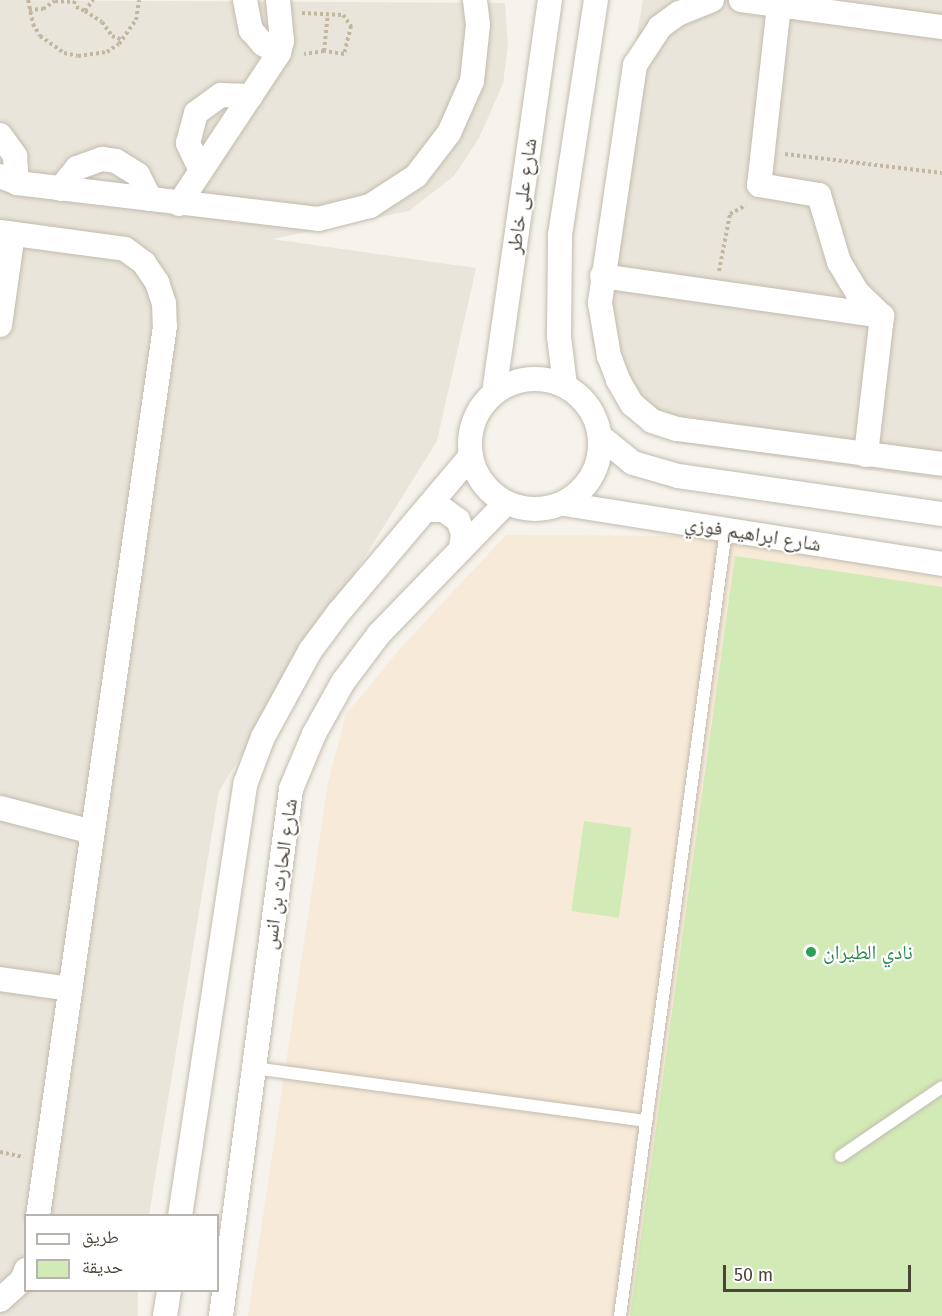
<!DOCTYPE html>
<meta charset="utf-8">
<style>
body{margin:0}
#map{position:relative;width:942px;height:1316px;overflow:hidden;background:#f6f3ec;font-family:"Fira Sans","Noto Naskh Arabic",sans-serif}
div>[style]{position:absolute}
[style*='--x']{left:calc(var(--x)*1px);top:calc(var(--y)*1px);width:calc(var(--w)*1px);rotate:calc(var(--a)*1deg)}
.residential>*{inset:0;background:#eae5da}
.commercial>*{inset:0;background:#f7ead8}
.green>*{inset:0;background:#d2eab5;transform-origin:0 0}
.path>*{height:4px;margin-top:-2px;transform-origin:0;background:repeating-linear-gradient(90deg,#c4b79f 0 3px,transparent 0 6px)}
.roads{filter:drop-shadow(0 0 2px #c2bbae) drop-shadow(0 0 2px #c2bbae)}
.lane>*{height:12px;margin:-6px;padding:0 6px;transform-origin:6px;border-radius:6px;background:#fff}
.street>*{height:24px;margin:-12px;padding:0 12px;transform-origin:12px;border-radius:12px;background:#fff}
.street>.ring{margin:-12px;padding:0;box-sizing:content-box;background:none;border:24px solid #fff;border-radius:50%}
.dots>*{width:16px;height:16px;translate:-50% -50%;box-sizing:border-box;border:3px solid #fff;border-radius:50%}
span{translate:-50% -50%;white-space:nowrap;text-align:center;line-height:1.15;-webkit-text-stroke:4.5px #fff;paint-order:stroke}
.street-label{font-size:20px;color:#4b4439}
.leisure-label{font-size:20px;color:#27864d}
.left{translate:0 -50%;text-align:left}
.legend{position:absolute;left:24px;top:1214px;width:195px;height:78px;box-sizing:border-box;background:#fff;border:2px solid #b7b4b0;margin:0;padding:8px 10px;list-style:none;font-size:18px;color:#4b4439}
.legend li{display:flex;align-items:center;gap:12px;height:30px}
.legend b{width:30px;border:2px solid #b7b4b0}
.scale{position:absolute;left:723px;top:1265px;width:188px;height:27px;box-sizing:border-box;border:3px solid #4b4439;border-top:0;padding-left:8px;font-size:18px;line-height:21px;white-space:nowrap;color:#4b4439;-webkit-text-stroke:4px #fff;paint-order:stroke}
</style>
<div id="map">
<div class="residential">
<div style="clip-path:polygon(0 0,505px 3px,508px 45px,503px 84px,479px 138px,454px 176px,409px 211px,272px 239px,476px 268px,437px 441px,219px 791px,149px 1215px,26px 1216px,26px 1290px,138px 1291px,138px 1316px,0 1316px)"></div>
<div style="clip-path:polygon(643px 0,942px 0,942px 480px,676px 443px,630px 418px,606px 382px,592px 342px,592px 289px)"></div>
</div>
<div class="commercial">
<div style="clip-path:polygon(506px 535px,713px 536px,942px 571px,942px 1316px,248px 1316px,328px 783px,346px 714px,405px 643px)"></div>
</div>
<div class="green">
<div style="clip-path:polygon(735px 556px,942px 587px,942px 1316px,630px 1316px)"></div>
<div style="left:584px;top:821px;width:48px;height:91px;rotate:8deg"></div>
</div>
<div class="path">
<div style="--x:28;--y:0;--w:25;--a:78"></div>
<div style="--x:33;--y:24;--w:14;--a:60"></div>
<div style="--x:40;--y:36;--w:29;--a:35"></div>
<div style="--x:64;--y:53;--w:14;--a:12"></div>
<div style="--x:78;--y:56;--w:29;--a:-8"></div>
<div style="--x:107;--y:52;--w:14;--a:-34"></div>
<div style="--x:119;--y:44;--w:29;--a:-55"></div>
<div style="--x:136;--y:20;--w:20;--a:-81"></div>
<div style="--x:74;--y:1;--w:6;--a:72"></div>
<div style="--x:76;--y:7;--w:10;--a:24"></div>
<div style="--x:85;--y:11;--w:14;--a:-54"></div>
<div style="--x:29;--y:10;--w:14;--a:-4"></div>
<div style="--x:43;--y:9;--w:14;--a:-34"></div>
<div style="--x:55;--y:1;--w:19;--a:3"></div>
<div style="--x:85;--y:11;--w:20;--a:33"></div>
<div style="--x:102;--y:22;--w:17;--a:54"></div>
<div style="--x:112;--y:36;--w:12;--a:20"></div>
<div style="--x:302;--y:13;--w:41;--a:2.8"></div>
<div style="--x:343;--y:15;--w:14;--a:54"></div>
<div style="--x:351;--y:26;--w:29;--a:104"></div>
<div style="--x:344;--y:54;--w:20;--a:-171"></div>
<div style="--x:324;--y:51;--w:20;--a:171"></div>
<div style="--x:324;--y:51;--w:36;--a:-84"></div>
<div style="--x:785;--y:154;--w:158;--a:6.9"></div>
<div style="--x:719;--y:271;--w:58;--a:-79.1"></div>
<div style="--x:730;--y:214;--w:18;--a:-29"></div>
<div style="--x:0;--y:1152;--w:24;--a:12"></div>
</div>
<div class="roads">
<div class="lane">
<div style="--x:254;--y:1068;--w:396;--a:7.7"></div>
<div style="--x:841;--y:1156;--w:122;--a:-34.3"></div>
<div style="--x:620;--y:1316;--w:793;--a:-82.32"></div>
</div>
<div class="street">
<div style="--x:245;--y:0;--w:31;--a:79"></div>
<div style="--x:251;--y:30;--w:18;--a:49"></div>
<div style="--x:263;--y:44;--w:18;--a:29"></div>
<div style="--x:712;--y:0;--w:35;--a:158"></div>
<div style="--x:679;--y:13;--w:24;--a:144"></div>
<div style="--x:660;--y:27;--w:45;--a:123.3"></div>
<div style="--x:635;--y:65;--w:241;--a:98.4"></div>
<div style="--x:600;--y:303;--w:54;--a:80.4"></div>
<div style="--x:609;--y:356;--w:26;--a:69"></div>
<div style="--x:618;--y:380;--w:28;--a:60"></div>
<div style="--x:632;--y:404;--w:26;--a:40"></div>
<div style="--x:652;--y:421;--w:26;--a:18"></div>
<div style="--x:677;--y:429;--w:267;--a:7.5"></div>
<div style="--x:741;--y:0;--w:203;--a:7.7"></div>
<div style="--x:779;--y:5;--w:181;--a:96.3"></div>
<div style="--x:759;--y:185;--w:61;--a:9.5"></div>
<div style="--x:819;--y:195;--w:70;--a:73.4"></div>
<div style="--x:839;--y:262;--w:35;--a:59"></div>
<div style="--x:857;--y:292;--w:35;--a:44"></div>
<div style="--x:882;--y:316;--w:140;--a:96.6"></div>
<div style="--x:0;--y:135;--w:26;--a:54"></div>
<div style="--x:15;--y:156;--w:27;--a:86"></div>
<div style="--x:201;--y:171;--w:31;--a:-115"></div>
<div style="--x:188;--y:143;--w:31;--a:-75"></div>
<div style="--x:196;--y:113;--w:31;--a:-36"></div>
<div style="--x:221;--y:95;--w:30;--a:2"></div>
<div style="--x:0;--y:176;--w:18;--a:22"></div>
<div style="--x:17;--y:183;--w:303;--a:6.8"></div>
<div style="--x:318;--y:219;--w:54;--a:-14"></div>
<div style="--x:370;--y:206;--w:55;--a:-33.1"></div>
<div style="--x:416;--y:176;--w:54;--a:-52.5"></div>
<div style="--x:449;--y:133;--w:57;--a:-66.1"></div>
<div style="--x:472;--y:81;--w:56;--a:-83.9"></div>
<div style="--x:478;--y:25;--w:25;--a:-97"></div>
<div style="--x:60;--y:189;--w:27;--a:-51"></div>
<div style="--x:77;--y:168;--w:27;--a:-20"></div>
<div style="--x:102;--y:159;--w:14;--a:8"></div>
<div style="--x:116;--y:161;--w:26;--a:32"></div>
<div style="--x:138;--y:175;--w:27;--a:63"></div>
<div style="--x:179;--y:204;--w:181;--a:-56.5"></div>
<div style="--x:279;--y:53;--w:12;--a:-76"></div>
<div style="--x:282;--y:41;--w:41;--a:-95.6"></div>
<div style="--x:0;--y:232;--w:126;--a:7.7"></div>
<div style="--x:125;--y:249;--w:24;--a:36"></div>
<div style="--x:144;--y:263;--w:23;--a:56"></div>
<div style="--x:157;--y:282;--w:22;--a:72"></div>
<div style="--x:164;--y:303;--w:23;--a:88"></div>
<div style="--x:165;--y:326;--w:899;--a:98.12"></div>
<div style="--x:602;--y:276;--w:283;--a:8.1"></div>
<div style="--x:0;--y:325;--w:92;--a:-81.9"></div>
<div class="ring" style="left:470px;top:379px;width:106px;height:106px"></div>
<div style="--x:565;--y:385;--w:48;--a:-97.1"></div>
<div style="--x:559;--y:337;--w:102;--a:-89.4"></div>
<div style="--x:560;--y:235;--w:238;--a:-81.3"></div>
<div style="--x:494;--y:393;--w:397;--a:-81.9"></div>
<div style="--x:601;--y:437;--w:41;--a:39.1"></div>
<div style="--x:633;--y:463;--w:47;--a:16.1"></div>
<div style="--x:678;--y:476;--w:267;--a:8.2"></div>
<div style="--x:564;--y:504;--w:383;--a:9"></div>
<div style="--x:427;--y:510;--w:17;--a:0"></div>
<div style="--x:444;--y:510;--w:17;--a:36"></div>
<div style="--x:458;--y:520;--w:15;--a:70"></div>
<div style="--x:463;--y:534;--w:15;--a:98"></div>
<div style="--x:0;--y:808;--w:95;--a:14.6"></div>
<div style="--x:0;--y:979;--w:71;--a:8.1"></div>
<div style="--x:180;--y:1216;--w:439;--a:-81.4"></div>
<div style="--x:246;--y:782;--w:48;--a:-69.3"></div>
<div style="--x:263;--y:737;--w:98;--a:-61.3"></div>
<div style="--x:310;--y:651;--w:49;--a:-53.4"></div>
<div style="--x:339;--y:612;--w:203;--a:-49.8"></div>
<div style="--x:0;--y:1300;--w:30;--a:-42"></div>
<div style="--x:22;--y:1280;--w:11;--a:-68"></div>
<div style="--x:165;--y:1316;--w:26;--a:-81"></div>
<div style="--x:221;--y:1316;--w:532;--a:-82.43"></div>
<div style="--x:291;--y:789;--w:60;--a:-67.3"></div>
<div style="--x:314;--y:734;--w:60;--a:-60.9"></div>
<div style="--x:343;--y:682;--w:60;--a:-53.1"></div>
<div style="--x:379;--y:634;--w:181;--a:-45.9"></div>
</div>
</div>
<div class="dots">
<div style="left:811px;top:952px;background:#2e9e5b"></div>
</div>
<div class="street-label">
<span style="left:522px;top:196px;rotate:-82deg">شارع على خاطر</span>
<span style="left:753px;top:534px;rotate:9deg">شارع ابراهيم فوزي</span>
<span style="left:280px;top:874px;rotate:-82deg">شارع الحارث بن انس</span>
</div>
<div class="leisure-label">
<span class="left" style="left:823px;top:952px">نادي الطيران</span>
</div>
<ul class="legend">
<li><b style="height:8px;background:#fff"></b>طريق</li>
<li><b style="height:16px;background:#d2eab5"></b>حديقة</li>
</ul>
<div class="scale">50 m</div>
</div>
